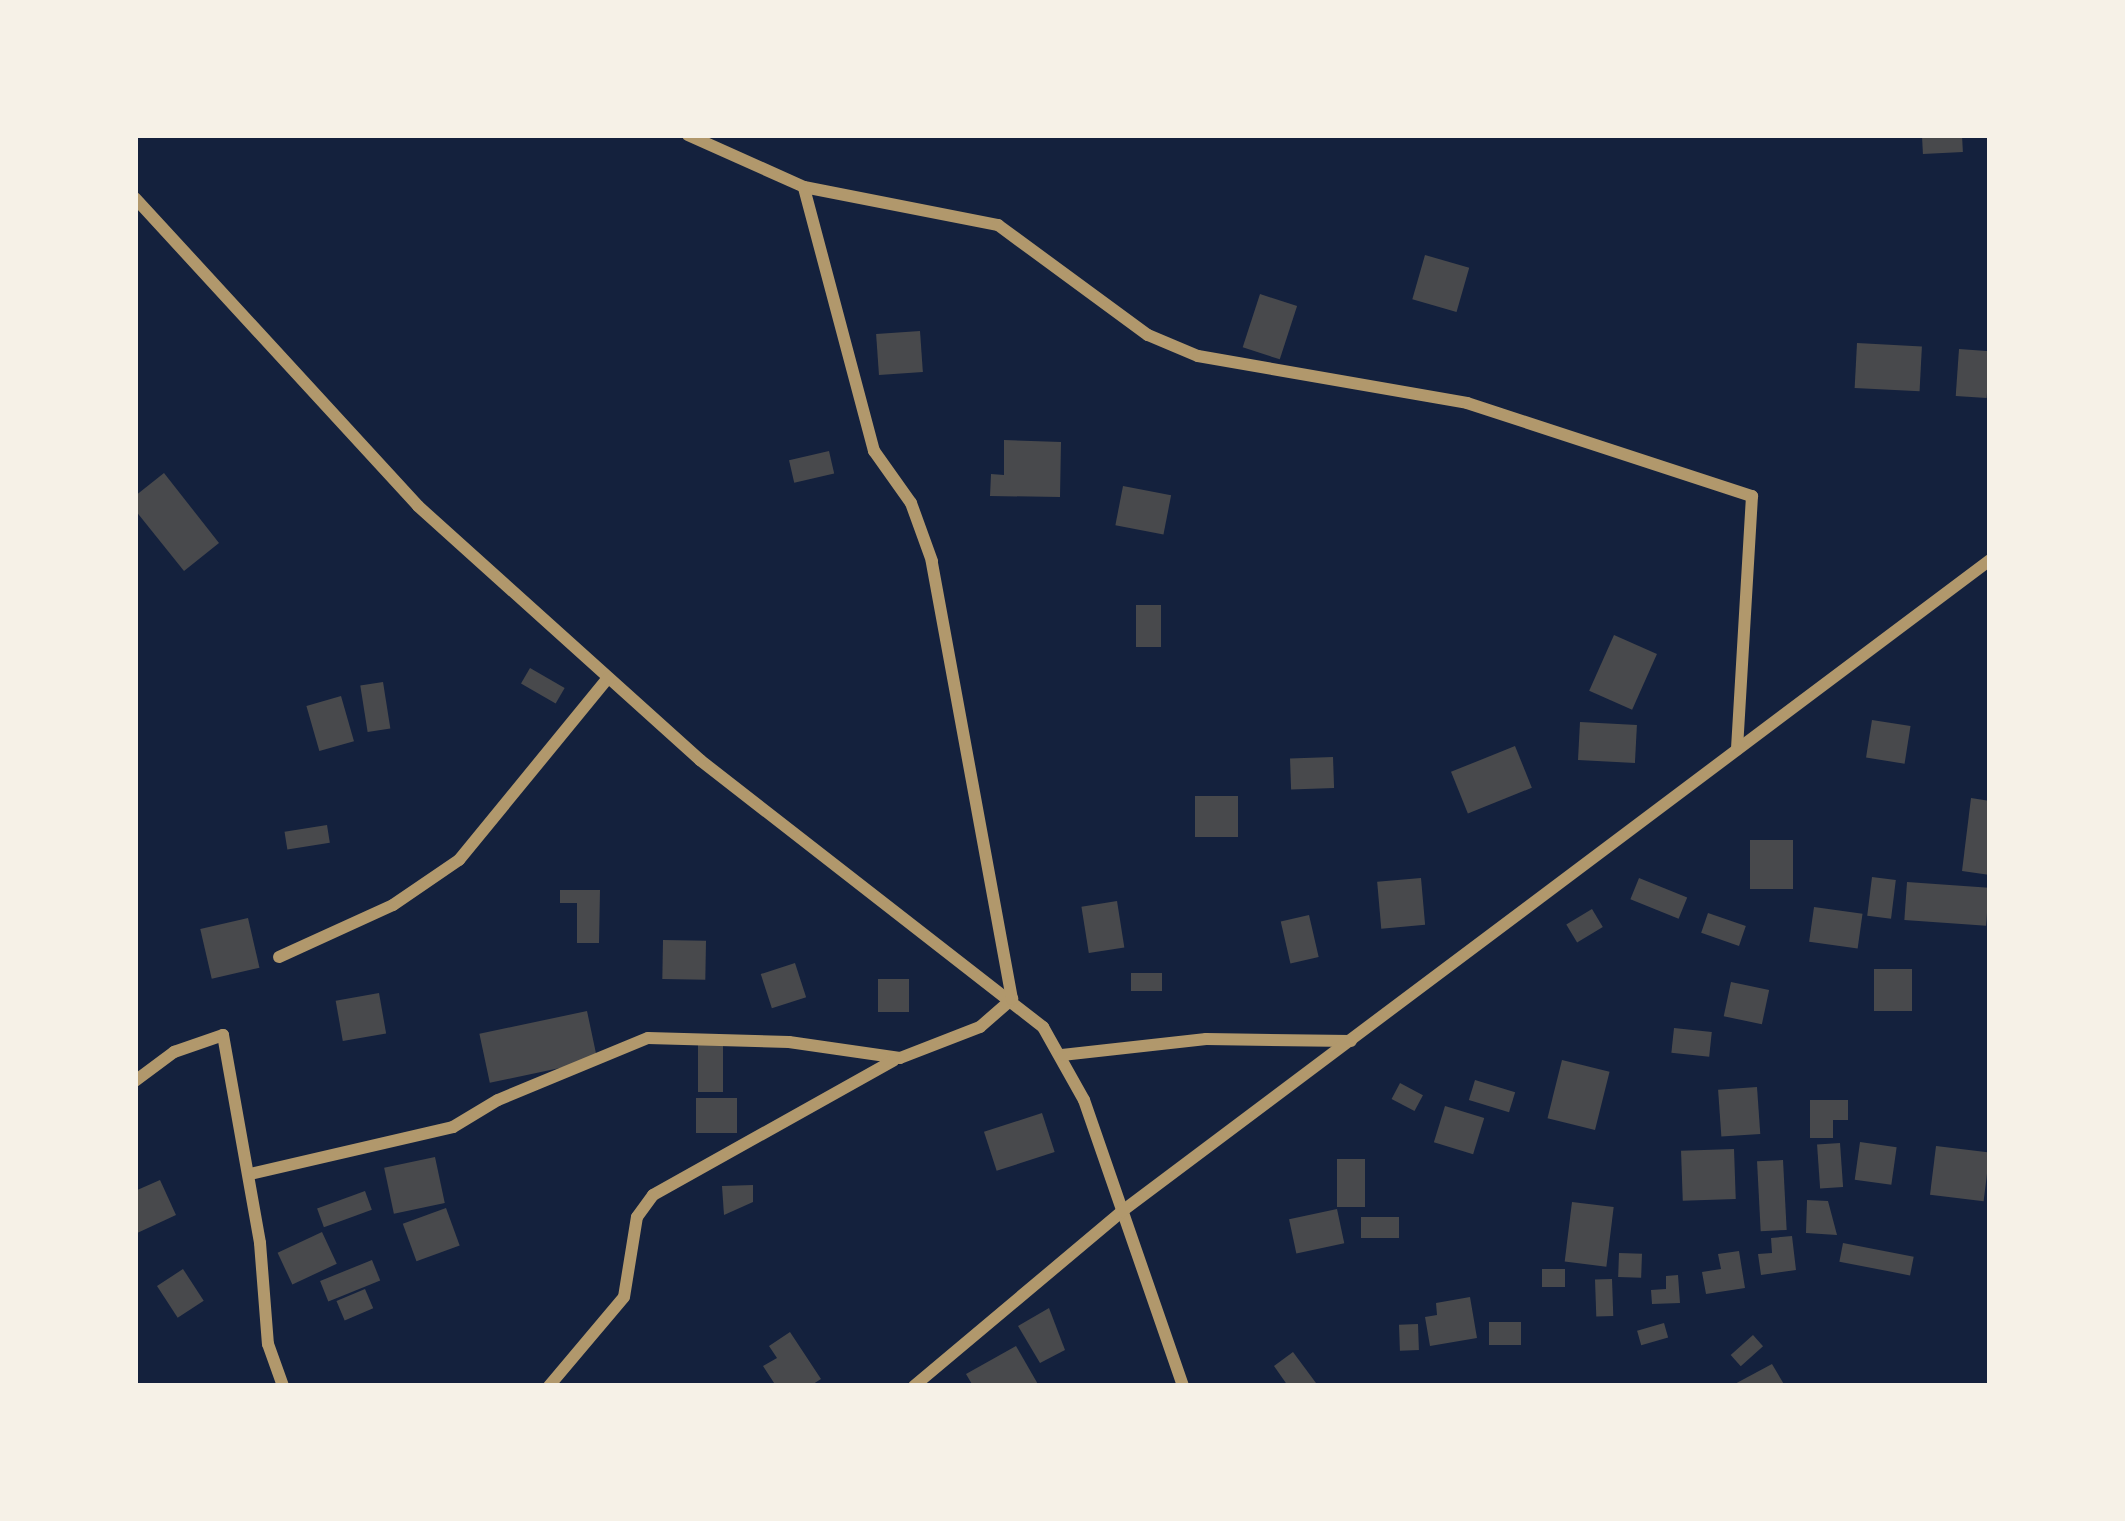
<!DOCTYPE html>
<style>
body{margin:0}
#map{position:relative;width:2125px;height:1521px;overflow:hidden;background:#14213d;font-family:"Roboto Condensed",sans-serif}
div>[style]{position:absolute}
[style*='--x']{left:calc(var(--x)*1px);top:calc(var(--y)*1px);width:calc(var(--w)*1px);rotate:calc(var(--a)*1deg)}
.building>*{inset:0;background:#48494c;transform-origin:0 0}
.minor>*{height:12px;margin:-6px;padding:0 6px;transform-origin:6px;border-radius:6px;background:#b1986c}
span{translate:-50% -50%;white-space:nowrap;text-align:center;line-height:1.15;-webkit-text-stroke:9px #f6f1e7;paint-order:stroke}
.frame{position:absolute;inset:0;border:138px solid #f6f1e7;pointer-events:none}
</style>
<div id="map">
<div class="building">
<div style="left:1962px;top:135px;width:17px;height:40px;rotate:87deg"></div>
<div style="left:1425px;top:255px;width:46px;height:46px;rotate:16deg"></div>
<div style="left:1260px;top:294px;width:39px;height:56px;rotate:18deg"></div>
<div style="left:920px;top:331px;width:41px;height:44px;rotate:86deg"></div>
<div style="left:1857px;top:343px;width:65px;height:45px;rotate:3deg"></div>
<div style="left:1959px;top:349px;width:31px;height:47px;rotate:4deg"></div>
<div style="clip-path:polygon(1004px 440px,1061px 442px,1060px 497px,990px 496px,991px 474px,1004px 475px)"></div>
<div style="left:829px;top:451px;width:23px;height:41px;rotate:77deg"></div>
<div style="clip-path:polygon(164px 473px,219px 543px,184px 571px,135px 510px,135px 496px)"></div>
<div style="left:1123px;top:486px;width:49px;height:40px;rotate:11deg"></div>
<div style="left:1136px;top:605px;width:25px;height:42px"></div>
<div style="left:1614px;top:635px;width:47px;height:61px;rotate:24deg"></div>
<div style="left:530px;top:668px;width:40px;height:18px;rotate:30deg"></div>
<div style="left:383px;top:682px;width:47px;height:23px;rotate:81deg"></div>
<div style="left:341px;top:696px;width:47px;height:36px;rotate:74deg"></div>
<div style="left:1872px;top:720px;width:39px;height:38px;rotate:9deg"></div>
<div style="left:1580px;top:722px;width:57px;height:38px;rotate:3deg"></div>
<div style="left:1515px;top:746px;width:45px;height:69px;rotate:68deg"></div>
<div style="left:1333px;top:757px;width:31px;height:43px;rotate:88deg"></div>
<div style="left:1195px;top:796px;width:43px;height:41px"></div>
<div style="clip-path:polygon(1971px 798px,1990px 801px,1990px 875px,1962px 871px)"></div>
<div style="left:327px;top:825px;width:18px;height:43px;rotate:81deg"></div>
<div style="left:1793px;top:840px;width:49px;height:43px;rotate:90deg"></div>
<div style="left:1872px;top:877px;width:24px;height:39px;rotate:7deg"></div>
<div style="left:1421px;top:878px;width:47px;height:44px;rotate:85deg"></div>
<div style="left:1639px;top:878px;width:52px;height:23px;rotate:22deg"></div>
<div style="left:1907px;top:882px;width:82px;height:38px;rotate:4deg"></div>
<div style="clip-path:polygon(560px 890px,600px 890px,599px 943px,577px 943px,577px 903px,560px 903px)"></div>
<div style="left:1117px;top:901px;width:47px;height:36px;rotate:81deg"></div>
<div style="left:1814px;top:907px;width:49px;height:35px;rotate:8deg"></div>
<div style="left:1592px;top:909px;width:21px;height:30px;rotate:59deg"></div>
<div style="left:1708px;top:913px;width:40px;height:21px;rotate:19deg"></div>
<div style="left:1309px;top:915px;width:43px;height:29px;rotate:77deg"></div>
<div style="left:248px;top:918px;width:51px;height:49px;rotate:77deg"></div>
<div style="left:663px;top:940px;width:43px;height:39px;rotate:1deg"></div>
<div style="left:795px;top:963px;width:36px;height:36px;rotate:72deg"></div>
<div style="left:1874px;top:969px;width:38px;height:42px"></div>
<div style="left:1131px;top:973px;width:31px;height:18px"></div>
<div style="left:878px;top:979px;width:31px;height:33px"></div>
<div style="left:1731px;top:982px;width:39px;height:35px;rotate:12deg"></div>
<div style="left:379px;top:993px;width:41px;height:44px;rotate:80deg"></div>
<div style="left:587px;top:1011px;width:50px;height:110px;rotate:78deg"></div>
<div style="left:1674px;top:1028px;width:38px;height:25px;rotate:6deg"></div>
<div style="left:698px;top:1044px;width:25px;height:48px"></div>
<div style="left:1562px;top:1060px;width:49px;height:60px;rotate:14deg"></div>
<div style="left:1475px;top:1080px;width:42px;height:21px;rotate:17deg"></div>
<div style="left:1400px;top:1083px;width:26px;height:18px;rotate:28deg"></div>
<div style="left:1757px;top:1087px;width:47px;height:39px;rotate:86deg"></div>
<div style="left:737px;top:1098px;width:35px;height:41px;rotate:90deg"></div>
<div style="clip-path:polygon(1810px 1100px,1848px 1100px,1848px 1120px,1833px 1120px,1833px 1138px,1810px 1138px)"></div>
<div style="left:1445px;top:1106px;width:41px;height:38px;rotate:17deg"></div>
<div style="left:1042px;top:1113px;width:41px;height:61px;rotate:72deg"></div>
<div style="left:1860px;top:1142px;width:37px;height:38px;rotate:8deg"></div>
<div style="left:1840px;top:1143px;width:44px;height:23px;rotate:86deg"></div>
<div style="left:1936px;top:1146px;width:54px;height:49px;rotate:7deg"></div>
<div style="left:1734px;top:1149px;width:50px;height:53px;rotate:88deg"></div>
<div style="left:435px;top:1157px;width:47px;height:52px;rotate:78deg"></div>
<div style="left:1365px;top:1159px;width:48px;height:28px;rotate:90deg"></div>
<div style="left:1783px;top:1160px;width:70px;height:26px;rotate:87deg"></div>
<div style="clip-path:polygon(160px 1180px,176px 1215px,135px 1234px,135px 1191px)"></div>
<div style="clip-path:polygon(753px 1185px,753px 1202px,724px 1215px,722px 1186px)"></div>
<div style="left:365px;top:1191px;width:20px;height:51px;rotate:70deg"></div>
<div style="clip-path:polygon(1807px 1200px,1828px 1201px,1837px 1235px,1806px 1233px)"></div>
<div style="left:1572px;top:1202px;width:42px;height:60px;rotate:7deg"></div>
<div style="left:446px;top:1208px;width:40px;height:46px;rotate:70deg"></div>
<div style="left:1337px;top:1209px;width:35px;height:49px;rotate:78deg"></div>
<div style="left:1361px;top:1217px;width:38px;height:21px"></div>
<div style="left:322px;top:1232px;width:35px;height:49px;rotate:65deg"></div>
<div style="clip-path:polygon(1792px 1236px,1796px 1270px,1761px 1275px,1758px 1254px,1772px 1253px,1771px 1238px)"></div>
<div style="left:1843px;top:1243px;width:72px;height:19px;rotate:11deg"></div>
<div style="clip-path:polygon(1739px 1251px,1745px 1288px,1706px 1294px,1702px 1272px,1721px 1269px,1718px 1254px)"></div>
<div style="left:1619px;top:1253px;width:23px;height:24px;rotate:2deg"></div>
<div style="left:372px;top:1260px;width:22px;height:56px;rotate:68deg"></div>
<div style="left:183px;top:1269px;width:38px;height:31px;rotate:57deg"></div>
<div style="left:1542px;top:1269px;width:23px;height:18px"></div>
<div style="clip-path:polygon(1678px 1275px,1680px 1303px,1652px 1304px,1651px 1290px,1666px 1289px,1666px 1276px)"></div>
<div style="left:1612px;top:1279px;width:37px;height:17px;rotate:88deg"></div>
<div style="left:365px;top:1289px;width:21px;height:31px;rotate:67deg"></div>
<div style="clip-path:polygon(1470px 1297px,1477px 1338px,1430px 1346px,1425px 1317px,1437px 1315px,1436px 1303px)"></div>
<div style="clip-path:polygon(1049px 1308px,1065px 1350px,1040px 1363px,1018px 1326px)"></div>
<div style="left:1489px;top:1322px;width:32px;height:23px"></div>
<div style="left:1664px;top:1323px;width:15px;height:28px;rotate:74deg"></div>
<div style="left:1418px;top:1324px;width:26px;height:19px;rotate:88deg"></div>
<div style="clip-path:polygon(790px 1332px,821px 1379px,810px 1386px,776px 1386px,763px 1366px,777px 1358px,769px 1346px)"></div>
<div style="left:1753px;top:1335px;width:15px;height:30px;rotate:48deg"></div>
<div style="clip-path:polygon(1016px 1346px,1039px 1386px,973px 1386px,966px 1374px)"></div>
<div style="clip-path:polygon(1293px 1352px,1316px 1383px,1312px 1386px,1288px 1386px,1274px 1366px)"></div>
<div style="clip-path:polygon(1772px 1364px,1785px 1386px,1731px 1386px)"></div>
</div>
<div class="minor">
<div style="--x:688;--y:135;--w:127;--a:24.1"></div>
<div style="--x:804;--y:187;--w:198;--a:11.1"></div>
<div style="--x:998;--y:225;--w:186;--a:36.3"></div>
<div style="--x:1148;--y:335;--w:54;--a:22.8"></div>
<div style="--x:1198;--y:356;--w:273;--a:9.9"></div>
<div style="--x:1467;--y:403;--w:300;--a:18.1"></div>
<div style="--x:1752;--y:496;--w:254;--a:93.4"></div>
<div style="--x:135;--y:198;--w:418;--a:47.4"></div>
<div style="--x:418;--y:506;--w:380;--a:42"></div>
<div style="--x:700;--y:760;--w:435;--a:37.9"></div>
<div style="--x:1043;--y:1027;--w:84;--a:60.7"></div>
<div style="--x:1084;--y:1100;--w:303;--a:70.9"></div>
<div style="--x:279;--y:957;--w:125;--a:-24.5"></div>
<div style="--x:393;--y:905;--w:80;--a:-34.3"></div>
<div style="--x:459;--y:860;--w:235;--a:-50.7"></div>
<div style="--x:1062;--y:1055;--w:145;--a:-6.3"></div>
<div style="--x:1206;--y:1039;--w:145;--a:0.8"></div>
<div style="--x:135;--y:1081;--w:49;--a:-36.6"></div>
<div style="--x:174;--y:1052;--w:52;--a:-19.1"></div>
<div style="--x:223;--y:1035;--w:211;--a:79.9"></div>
<div style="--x:260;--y:1243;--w:101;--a:85.5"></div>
<div style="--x:268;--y:1344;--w:45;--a:70.3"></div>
<div style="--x:250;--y:1174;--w:208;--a:-13"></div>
<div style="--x:453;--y:1127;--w:52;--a:-31"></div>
<div style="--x:498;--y:1100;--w:162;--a:-22.5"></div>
<div style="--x:648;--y:1038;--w:141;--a:1.6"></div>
<div style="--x:789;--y:1042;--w:112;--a:8.2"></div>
<div style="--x:900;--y:1058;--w:86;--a:-21.2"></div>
<div style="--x:980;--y:1027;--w:43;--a:-41.2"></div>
<div style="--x:1012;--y:999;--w:445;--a:-100.4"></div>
<div style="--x:932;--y:561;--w:62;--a:-109.9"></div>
<div style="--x:911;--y:503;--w:64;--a:-125.4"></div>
<div style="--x:874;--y:451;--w:273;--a:-104.9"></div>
<div style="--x:549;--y:1386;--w:116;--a:-49.9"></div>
<div style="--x:624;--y:1297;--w:81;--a:-80.8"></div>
<div style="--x:637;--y:1217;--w:27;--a:-54"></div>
<div style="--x:653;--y:1195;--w:275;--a:-29.2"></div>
<div style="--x:914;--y:1386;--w:270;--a:-40"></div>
<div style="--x:1121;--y:1212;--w:1086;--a:-36.88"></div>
</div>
<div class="frame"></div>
</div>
